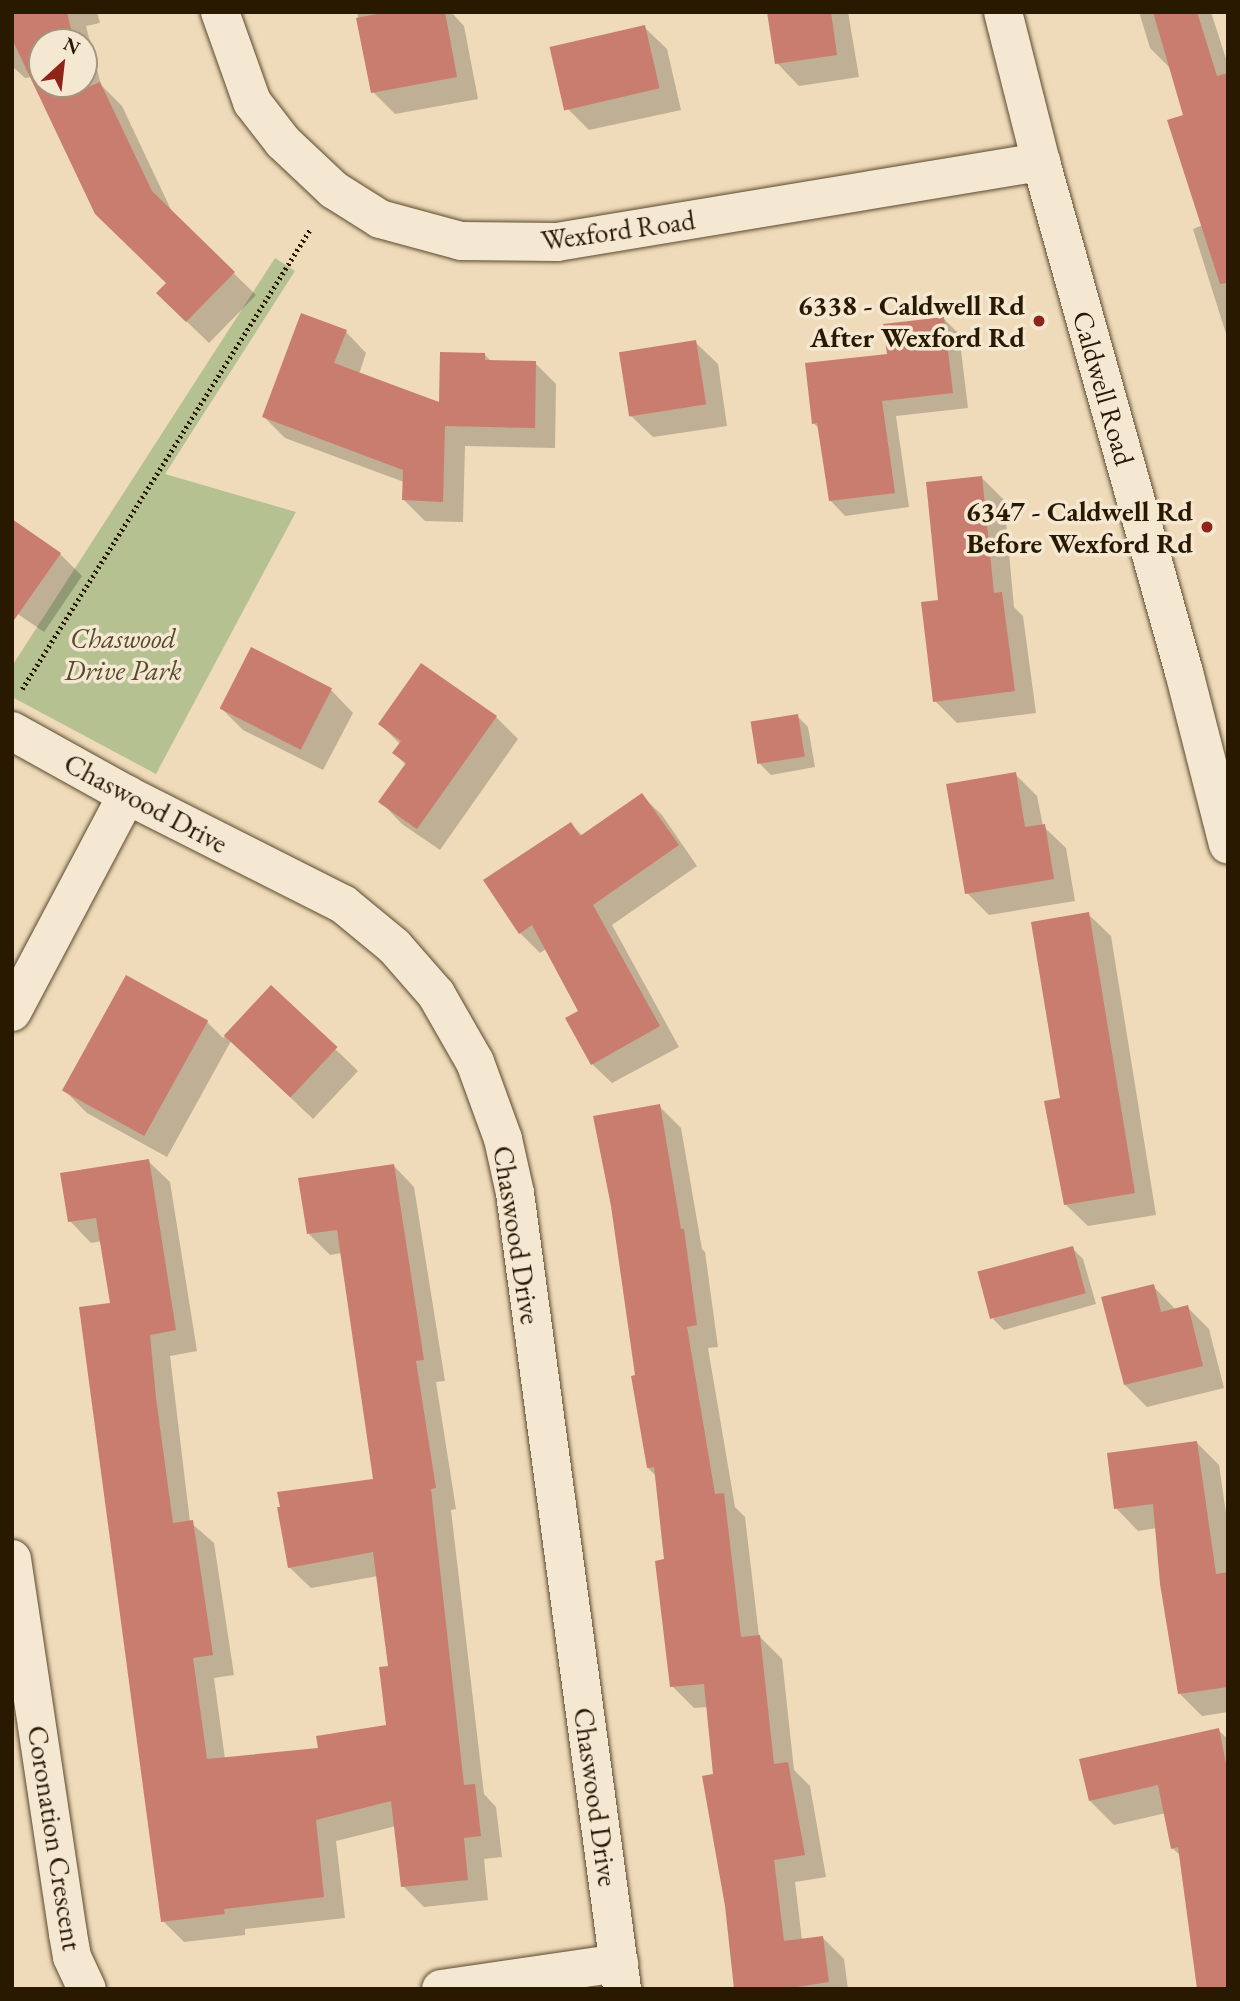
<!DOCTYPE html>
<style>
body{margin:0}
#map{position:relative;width:1240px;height:2001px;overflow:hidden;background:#efdbb9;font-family:"EB Garamond",serif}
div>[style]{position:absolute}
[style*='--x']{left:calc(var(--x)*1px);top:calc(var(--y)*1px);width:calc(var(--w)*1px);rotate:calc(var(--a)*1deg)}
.green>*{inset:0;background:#b6c191}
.shadow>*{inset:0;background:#0003}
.building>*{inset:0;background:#c97d6e;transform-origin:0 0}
.path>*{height:4.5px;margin-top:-2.25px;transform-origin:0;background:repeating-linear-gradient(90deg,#2a1901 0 2px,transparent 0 5.5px)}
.roads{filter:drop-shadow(0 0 2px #5b4a2f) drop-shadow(0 0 2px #5b4a2f)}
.minor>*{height:38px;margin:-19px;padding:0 19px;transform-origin:19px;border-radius:19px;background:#f5e8d2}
.tertiary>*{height:38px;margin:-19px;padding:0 19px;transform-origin:19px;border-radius:19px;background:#f5e8d2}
.dots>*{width:19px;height:19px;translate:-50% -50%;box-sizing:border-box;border:4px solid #f5e8d2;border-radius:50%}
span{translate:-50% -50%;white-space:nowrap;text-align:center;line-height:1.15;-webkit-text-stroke:7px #f5e8d2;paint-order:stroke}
.street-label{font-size:28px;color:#2a1901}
.poi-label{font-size:28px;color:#2a1901;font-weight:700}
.right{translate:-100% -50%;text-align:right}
.park-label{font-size:28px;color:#544b2c;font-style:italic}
.frame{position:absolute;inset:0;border:14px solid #2a1901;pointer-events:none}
.north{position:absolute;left:28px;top:28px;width:70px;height:70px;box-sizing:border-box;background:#f5e8d2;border:2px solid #a4957e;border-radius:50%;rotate:27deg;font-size:19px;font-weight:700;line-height:28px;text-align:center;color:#2a1901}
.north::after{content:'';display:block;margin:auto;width:24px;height:32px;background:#8f2418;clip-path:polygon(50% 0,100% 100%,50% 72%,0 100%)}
</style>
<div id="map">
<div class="green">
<div style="clip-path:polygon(275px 258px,295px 271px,165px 474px,296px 512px,156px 774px,12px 697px,12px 666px)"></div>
</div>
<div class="shadow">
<div style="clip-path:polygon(evenodd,12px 12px,97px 12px,100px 23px,86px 26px,101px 85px,122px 106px,173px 214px,256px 295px,209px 343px,180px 315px,168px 283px,32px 77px,25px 78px,12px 66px,12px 12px,42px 42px,84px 42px,84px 84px,42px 84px,42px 42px)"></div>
<div style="clip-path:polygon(357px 12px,451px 12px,464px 26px,478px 99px,395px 114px,373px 92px)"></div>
<div style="clip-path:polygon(769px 12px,848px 12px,859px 77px,799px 86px,777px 63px)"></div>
<div style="clip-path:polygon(1139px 12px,1211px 12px,1228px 65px,1228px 340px,1193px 229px,1203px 225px,1185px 116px,1172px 70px,1150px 48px)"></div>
<div style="clip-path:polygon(644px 27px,667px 49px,681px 110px,589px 130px,567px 108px)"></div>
<div style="clip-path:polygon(944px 319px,959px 334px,968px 408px,896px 416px,909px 507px,845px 516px,830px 500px,820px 429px,813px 423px,889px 356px)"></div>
<div style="clip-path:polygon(346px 332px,366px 353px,359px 374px,441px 405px,485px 355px,492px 362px,535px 363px,556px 384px,555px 448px,465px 446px,463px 522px,425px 521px,404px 500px,404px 482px,285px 438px,264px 417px)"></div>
<div style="clip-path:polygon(695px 342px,718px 364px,727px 426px,653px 437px,630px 415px)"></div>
<div style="clip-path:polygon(982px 478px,1004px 500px,1014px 607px,1023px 616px,1036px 713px,957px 723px,935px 701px,940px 602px)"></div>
<div style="clip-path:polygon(60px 554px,82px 576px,44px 632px,12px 610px)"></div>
<div style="clip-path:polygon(331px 690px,353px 713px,323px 770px,243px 730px,221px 708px)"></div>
<div style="clip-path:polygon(797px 716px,808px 727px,815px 767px,771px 775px,760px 764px)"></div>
<div style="clip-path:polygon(496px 717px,518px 739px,440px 850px,402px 824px,380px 801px,406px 765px,394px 753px,400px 744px,380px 724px)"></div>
<div style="clip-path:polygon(1015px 774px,1037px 796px,1043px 826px,1066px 848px,1075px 901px,989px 915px,967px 893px)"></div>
<div style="clip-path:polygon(642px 796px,662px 815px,697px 866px,612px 925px,679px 1047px,612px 1083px,592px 1064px,581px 1012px,546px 949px,540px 953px,520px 933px,571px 824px,583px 836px)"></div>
<div style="clip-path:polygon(1088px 914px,1111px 936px,1156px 1215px,1088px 1226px,1065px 1204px,1062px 1099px)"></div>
<div style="clip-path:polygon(126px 977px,207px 1022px,223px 1038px,271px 987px,358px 1071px,313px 1119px,231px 1041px,167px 1157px,87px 1113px,65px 1091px)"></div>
<div style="clip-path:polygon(659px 1106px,681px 1128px,702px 1249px,705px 1252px,718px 1347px,708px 1348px,735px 1507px,745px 1517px,759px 1636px,782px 1659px,794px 1770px,810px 1786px,826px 1877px,795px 1882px,802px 1940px,822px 1937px,844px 1959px,848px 1989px,737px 1989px,708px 1707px,694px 1708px,672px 1686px,666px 1561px,656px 1476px,648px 1468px,637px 1377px)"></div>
<div style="clip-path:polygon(148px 1161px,170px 1182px,197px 1351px,170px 1356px,190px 1522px,214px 1543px,234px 1675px,214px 1678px,225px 1759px,320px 1750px,388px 1726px,390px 1668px,378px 1576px,311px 1588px,289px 1567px,375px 1480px,342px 1253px,330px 1255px,309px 1234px,393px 1165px,414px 1187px,445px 1381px,436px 1382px,456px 1509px,451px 1510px,484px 1794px,496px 1807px,502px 1857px,484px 1859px,488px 1900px,424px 1907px,403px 1886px,396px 1826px,336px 1841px,345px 1918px,245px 1929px,245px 1935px,184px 1942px,163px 1921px,112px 1304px,102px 1241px,91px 1243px,70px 1221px)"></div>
<div style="clip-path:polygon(1072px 1248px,1083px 1259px,1096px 1304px,1004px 1330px,993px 1319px)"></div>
<div style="clip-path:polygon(1153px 1286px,1176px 1310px,1187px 1307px,1209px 1329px,1224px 1388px,1147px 1407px,1125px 1385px)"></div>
<div style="clip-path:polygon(1197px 1443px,1219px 1465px,1228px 1527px,1228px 1712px,1202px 1716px,1180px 1694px,1157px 1528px,1138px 1531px,1116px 1508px)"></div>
<div style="clip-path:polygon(1218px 1730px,1228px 1739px,1228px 1989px,1181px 1856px,1172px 1848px,1166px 1813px,1114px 1825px,1090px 1801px)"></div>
</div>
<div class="building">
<div style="clip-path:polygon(12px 12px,67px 12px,74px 42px,42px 42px,42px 84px,84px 84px,84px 79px,86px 88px,100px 82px,152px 191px,235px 272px,186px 322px,156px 293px,166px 283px,95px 214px,12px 39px)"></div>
<div style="clip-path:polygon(387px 12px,445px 12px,457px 77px,371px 93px,356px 18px)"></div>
<div style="clip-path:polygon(767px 12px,831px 12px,837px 55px,775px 64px)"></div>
<div style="clip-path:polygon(1153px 12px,1197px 12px,1217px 76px,1228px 73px,1228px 283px,1220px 284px,1167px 120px,1183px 115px)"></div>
<div style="left:645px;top:25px;width:65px;height:98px;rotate:77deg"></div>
<div style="clip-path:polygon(301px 313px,347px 330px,334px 363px,439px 402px,440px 352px,485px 353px,485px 360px,536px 361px,535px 428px,445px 426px,443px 502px,402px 500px,403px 470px,262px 417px)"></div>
<div style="clip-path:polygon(944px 317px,953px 393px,882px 401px,895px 493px,829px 501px,817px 423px,812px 424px,805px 363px,887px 354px,883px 324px)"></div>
<div style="left:696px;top:340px;width:65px;height:78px;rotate:81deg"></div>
<div style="clip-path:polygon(982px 476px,994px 593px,1002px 592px,1015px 691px,933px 702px,921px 602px,938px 600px,926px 482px)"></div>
<div style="clip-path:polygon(12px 519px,61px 553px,12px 623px)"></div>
<div style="left:251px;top:647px;width:91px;height:69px;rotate:27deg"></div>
<div style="clip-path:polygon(421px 663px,497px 716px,417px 829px,378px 802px,406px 763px,392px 753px,401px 741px,378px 724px)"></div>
<div style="left:798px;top:714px;width:43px;height:48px;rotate:81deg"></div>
<div style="clip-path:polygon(1016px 772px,1025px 827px,1045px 824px,1054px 879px,965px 894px,946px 784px)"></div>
<div style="clip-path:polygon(642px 793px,679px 845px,593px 905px,660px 1026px,591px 1065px,565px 1018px,578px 1011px,532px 925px,519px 934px,483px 880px,571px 822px,580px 836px)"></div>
<div style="clip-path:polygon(1089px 912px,1135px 1193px,1064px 1205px,1044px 1101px,1060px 1098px,1031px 922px)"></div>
<div style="left:126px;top:975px;width:94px;height:132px;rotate:29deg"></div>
<div style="left:271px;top:985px;width:91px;height:69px;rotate:43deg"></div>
<div style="clip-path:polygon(660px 1104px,681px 1229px,684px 1229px,697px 1325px,687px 1327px,715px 1494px,724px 1493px,741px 1637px,760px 1635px,774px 1764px,788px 1762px,805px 1855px,774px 1860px,784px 1941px,823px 1936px,829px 1982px,784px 1989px,734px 1989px,725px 1906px,702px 1776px,713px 1774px,704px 1684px,670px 1687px,655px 1561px,664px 1559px,654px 1467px,647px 1468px,631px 1376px,635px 1375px,611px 1206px,593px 1116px)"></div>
<div style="clip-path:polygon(149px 1159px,176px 1330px,150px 1335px,156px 1398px,173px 1523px,193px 1520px,213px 1655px,193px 1658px,207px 1759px,318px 1748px,316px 1736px,386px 1725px,379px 1667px,388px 1666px,373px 1552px,288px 1568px,277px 1507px,280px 1507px,277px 1492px,373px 1479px,337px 1230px,307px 1234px,298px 1178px,394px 1164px,424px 1360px,416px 1361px,436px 1488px,431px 1489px,464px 1785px,475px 1784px,481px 1836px,464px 1838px,468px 1880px,401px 1887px,391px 1801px,316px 1820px,324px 1897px,224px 1909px,225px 1914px,161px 1922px,79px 1307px,110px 1303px,96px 1218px,68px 1222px,60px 1173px)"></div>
<div style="left:1073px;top:1246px;width:49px;height:99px;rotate:75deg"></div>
<div style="clip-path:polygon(1154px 1284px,1161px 1312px,1188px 1305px,1203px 1366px,1124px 1385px,1101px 1297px)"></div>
<div style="clip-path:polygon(1197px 1441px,1216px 1574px,1228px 1572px,1228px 1687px,1178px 1694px,1160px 1584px,1153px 1504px,1114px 1509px,1107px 1453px)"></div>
<div style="clip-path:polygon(1219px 1728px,1228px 1774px,1228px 1989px,1197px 1989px,1178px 1847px,1171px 1849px,1158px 1785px,1089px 1801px,1079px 1759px)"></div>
</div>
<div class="path">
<div style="--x:22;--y:689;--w:544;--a:-57.92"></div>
</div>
<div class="roads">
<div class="minor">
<div style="--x:220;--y:12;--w:96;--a:70.4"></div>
<div style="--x:252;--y:102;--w:51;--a:52.2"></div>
<div style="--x:283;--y:142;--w:70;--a:43.3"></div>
<div style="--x:334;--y:190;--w:54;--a:32.2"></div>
<div style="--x:380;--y:219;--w:84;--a:15.2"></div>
<div style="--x:461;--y:241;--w:96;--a:0.6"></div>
<div style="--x:557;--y:242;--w:491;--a:-9.4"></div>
<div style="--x:12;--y:731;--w:132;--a:29.1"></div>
<div style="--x:127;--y:795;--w:242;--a:26.8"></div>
<div style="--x:343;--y:904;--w:66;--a:39.5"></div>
<div style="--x:394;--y:946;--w:64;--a:48.8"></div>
<div style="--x:436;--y:994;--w:78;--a:60.2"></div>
<div style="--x:475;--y:1062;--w:82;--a:70"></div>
<div style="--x:503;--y:1139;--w:55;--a:77.5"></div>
<div style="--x:515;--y:1193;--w:803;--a:82.34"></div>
<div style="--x:12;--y:1012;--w:246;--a:-62.1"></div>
<div style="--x:12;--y:1559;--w:379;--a:81.5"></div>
<div style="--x:68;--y:1934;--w:23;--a:80"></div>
<div style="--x:72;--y:1957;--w:35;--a:65"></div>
<div style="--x:441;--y:1989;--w:180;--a:-8.3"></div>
</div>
<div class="tertiary">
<div style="--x:1003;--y:12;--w:155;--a:75.8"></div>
<div style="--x:1041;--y:162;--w:530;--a:74.34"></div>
<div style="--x:1184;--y:672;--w:178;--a:75.7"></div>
</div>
</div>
<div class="dots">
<div style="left:1039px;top:321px;background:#8f2418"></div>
<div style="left:1207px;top:527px;background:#8f2418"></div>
</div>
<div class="street-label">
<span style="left:618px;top:230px;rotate:-8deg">Wexford Road</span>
<span style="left:1104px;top:388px;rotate:74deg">Caldwell Road</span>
<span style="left:146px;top:803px;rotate:28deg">Chaswood Drive</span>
<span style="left:517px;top:1235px;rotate:81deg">Chaswood Drive</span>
<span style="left:596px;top:1797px;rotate:82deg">Chaswood Drive</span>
<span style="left:55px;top:1838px;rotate:81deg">Coronation Crescent</span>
</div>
<div class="poi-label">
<span class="right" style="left:1025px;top:321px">6338 - Caldwell Rd<br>After Wexford Rd</span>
<span class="right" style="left:1193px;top:527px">6347 - Caldwell Rd<br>Before Wexford Rd</span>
</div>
<div class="park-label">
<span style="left:123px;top:654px">Chaswood<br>Drive Park</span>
</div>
<div class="frame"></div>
<div class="north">N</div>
</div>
